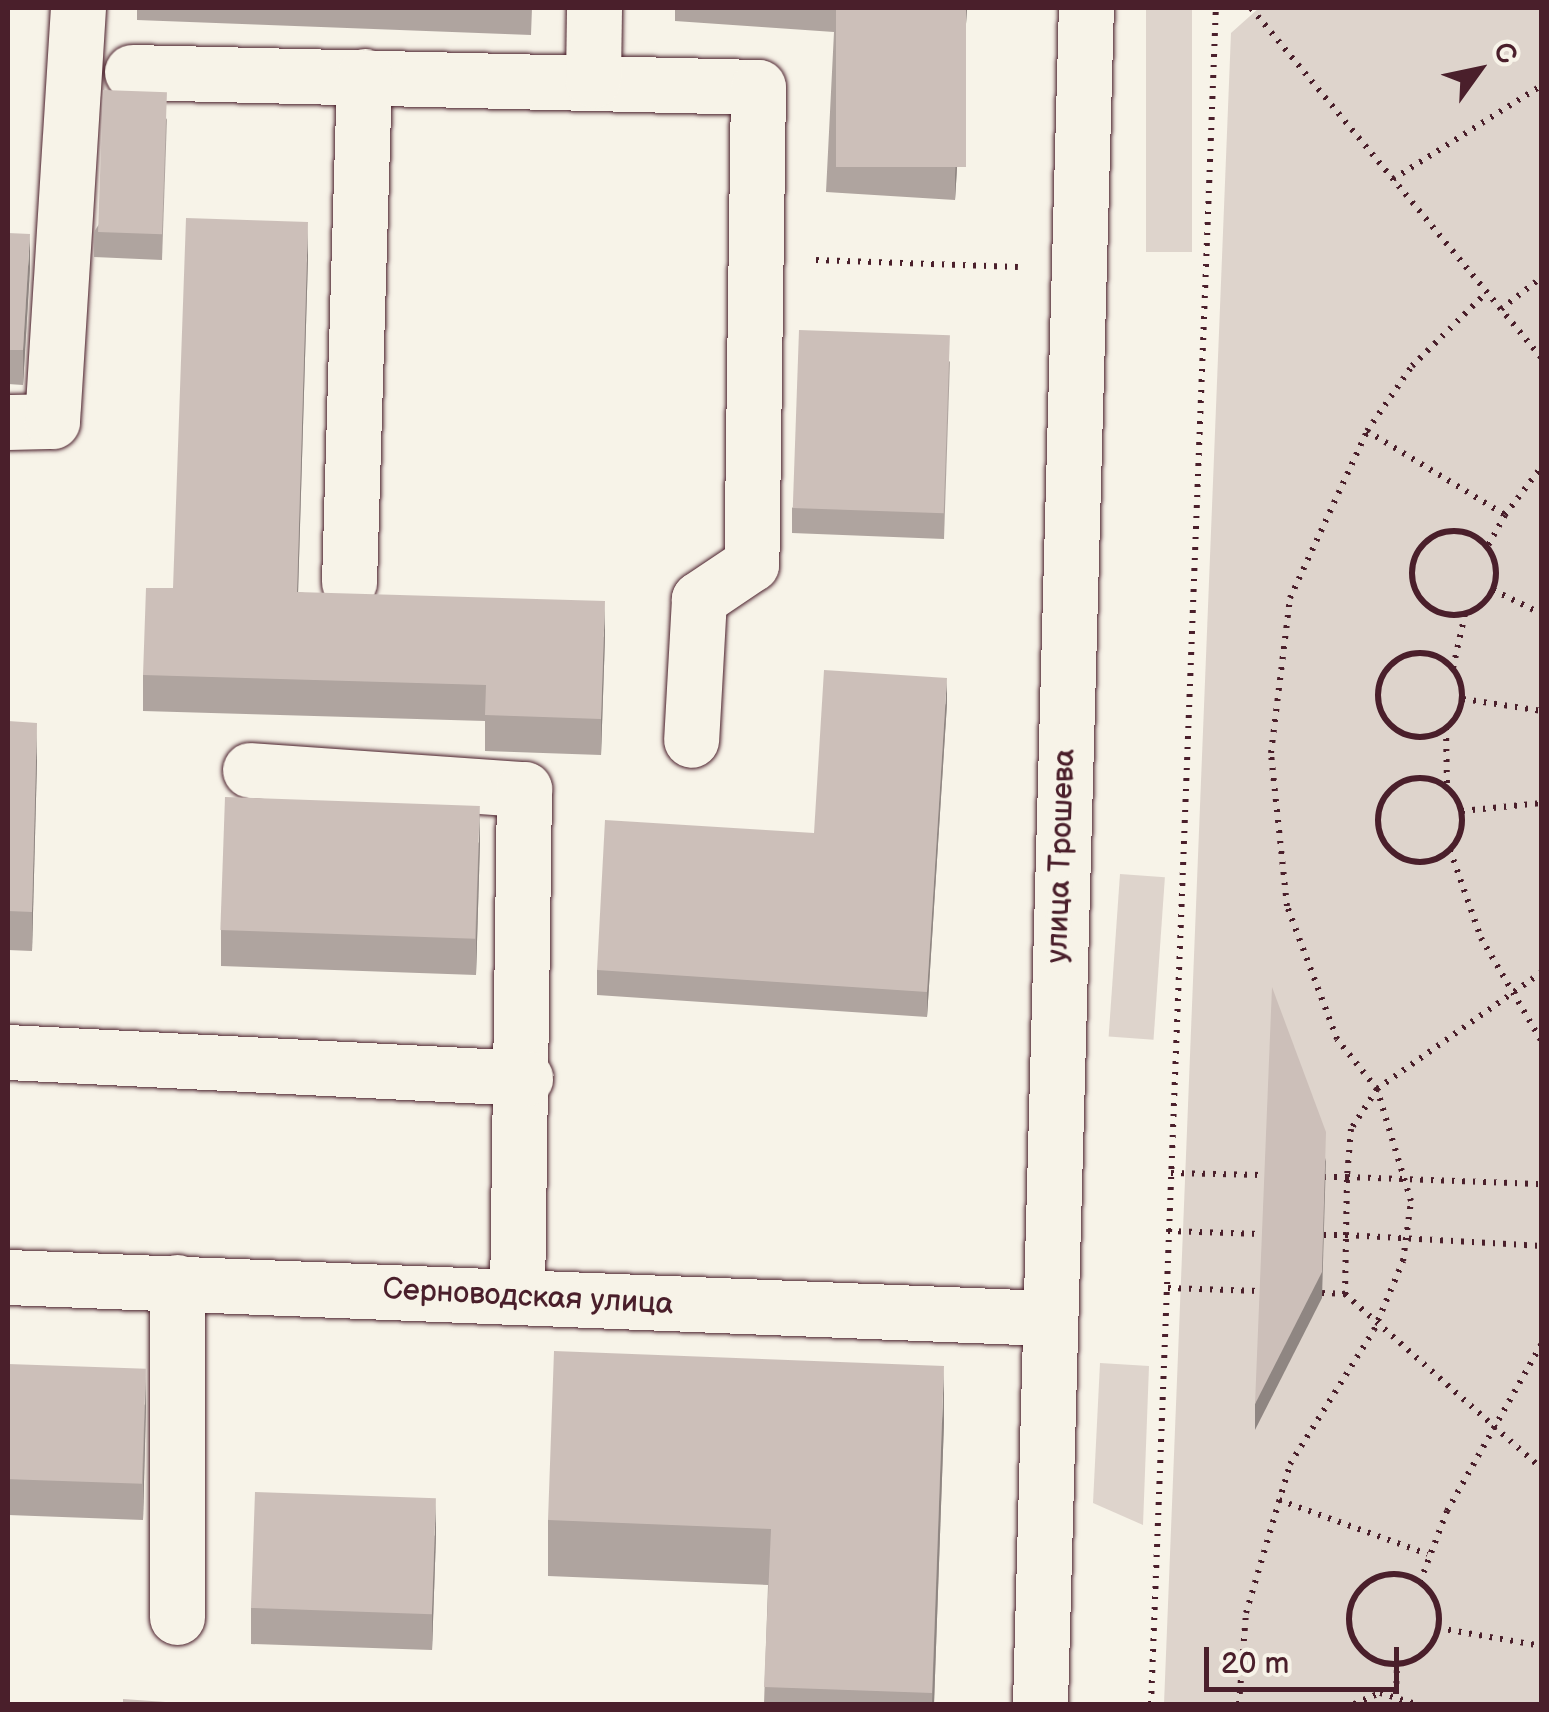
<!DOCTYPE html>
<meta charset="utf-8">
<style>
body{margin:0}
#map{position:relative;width:1549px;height:1712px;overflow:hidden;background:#f7f3e8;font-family:"Balsamiq Sans",sans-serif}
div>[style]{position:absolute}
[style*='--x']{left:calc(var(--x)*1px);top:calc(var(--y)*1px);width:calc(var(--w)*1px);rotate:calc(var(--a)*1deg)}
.green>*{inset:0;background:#ded4cc;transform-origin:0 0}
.path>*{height:6px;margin-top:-3px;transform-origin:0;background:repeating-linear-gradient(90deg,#4a1f2b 0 2.5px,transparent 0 10.5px)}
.path>.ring{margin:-3px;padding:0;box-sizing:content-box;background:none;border:6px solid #4a1f2b;border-radius:50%}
.roads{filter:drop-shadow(0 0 2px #4a1f2b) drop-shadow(0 0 2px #4a1f2b)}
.minor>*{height:55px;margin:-27.5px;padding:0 27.5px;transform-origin:27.5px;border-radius:27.5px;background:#f7f3e8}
.wall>*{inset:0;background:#afa49f}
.shaded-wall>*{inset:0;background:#8f8682}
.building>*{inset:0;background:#ccbfb9;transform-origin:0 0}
span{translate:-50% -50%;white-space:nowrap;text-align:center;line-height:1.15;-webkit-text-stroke:8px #f7f3e8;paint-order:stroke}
.street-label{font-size:30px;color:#4a1f2b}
.frame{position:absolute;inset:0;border:10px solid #4a1f2b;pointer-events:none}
.north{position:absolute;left:1429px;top:20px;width:100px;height:100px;-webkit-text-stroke:8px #f7f3e8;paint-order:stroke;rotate:57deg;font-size:28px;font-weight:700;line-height:40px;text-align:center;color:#4a1f2b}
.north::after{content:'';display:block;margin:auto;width:35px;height:45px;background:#4a1f2b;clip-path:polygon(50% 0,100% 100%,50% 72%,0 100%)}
.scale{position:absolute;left:1204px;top:1647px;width:195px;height:45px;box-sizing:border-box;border:5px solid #4a1f2b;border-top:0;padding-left:12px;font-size:30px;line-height:35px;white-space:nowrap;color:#4a1f2b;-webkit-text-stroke:8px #f7f3e8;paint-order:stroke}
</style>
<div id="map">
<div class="green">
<div style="left:1146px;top:8px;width:46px;height:244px"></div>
<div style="clip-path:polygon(1259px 8px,1541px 8px,1541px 1704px,1164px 1704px,1231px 33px)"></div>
<div style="left:1120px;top:874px;width:45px;height:163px;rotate:4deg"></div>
<div style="clip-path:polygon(1100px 1363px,1149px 1366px,1143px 1525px,1093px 1503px)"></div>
</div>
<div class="path">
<div style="--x:1251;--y:8;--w:456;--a:50.3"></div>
<div style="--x:1393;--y:179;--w:176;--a:-32.2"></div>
<div style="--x:816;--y:260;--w:202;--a:2"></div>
<div style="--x:1501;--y:309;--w:52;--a:-38"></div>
<div style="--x:1367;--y:431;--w:162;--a:31.3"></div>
<div style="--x:1505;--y:515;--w:37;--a:119"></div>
<div style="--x:1505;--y:515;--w:61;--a:-52.9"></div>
<div class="ring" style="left:1412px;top:531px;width:78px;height:78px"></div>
<div style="--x:1493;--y:590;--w:55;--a:26.1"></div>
<div class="ring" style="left:1378px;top:653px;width:78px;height:78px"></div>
<div style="--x:1453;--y:668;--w:55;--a:-77.5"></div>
<div style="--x:1463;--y:699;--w:80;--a:8.6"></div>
<div style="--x:1446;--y:728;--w:57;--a:89"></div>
<div class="ring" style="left:1378px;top:778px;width:78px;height:78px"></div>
<div style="--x:1462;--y:811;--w:80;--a:-5.7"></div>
<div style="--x:1450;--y:850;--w:93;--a:70.6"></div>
<div style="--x:1481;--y:938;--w:121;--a:59.6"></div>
<div style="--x:1542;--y:972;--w:202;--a:144.7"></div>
<div style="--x:1377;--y:1089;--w:48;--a:123"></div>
<div style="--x:1351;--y:1129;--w:48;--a:94.8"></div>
<div style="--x:1347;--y:1177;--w:195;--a:2.1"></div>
<div style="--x:1171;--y:1173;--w:91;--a:1.3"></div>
<div style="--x:1168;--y:1231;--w:92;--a:1.9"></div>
<div style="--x:1324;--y:1235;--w:22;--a:0"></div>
<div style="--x:1346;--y:1235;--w:58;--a:-89"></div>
<div style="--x:1347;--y:1177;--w:22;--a:180"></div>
<div style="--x:1168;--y:1288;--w:91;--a:1.9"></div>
<div style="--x:1322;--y:1293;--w:23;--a:2"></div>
<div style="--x:1345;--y:1294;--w:264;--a:41.6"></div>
<div style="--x:1345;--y:1294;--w:59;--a:-89"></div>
<div style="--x:1346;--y:1235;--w:196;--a:3.2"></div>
<div style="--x:1279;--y:1500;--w:158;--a:20"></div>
<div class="ring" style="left:1349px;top:1574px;width:84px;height:84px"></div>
<div style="--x:1420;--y:1582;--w:76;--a:-69.2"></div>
<div style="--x:1447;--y:1511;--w:193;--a:-60.5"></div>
<div style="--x:1438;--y:1628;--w:106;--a:9.8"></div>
<div style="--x:1396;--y:1694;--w:31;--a:-88"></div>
<div style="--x:1151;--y:1704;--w:1697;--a:-87.81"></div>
<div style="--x:1239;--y:1704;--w:91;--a:-85.6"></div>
<div style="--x:1246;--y:1613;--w:155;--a:-73.5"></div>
<div style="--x:1290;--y:1464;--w:158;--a:-57.9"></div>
<div style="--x:1374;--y:1330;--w:75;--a:-67.2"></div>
<div style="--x:1403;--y:1261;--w:61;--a:-82.4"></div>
<div style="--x:1411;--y:1201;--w:117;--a:-106.9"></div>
<div style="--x:1377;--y:1089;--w:64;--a:-128.7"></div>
<div style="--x:1337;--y:1039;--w:142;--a:-110.6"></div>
<div style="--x:1287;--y:906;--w:154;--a:-96"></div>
<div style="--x:1271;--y:753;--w:156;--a:-83"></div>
<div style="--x:1290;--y:598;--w:184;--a:-65.2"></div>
<div style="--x:1367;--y:431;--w:79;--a:-55.3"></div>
<div style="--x:1412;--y:366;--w:104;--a:-44.6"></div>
<div style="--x:1354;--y:1704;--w:28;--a:-23"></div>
<div style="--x:1380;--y:1693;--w:38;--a:17"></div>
</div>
<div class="roads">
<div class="minor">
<div style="--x:132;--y:72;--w:626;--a:1.37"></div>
<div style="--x:758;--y:87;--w:477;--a:90.8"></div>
<div style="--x:751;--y:564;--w:63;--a:146.1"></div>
<div style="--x:699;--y:599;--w:141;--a:93.2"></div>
<div style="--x:593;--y:80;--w:72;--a:-89.2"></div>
<div style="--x:8;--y:422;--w:44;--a:-1.3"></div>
<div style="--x:52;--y:421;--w:414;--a:-86.4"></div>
<div style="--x:349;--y:582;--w:506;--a:-88.3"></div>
<div style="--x:250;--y:770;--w:275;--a:4"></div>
<div style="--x:524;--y:789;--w:508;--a:90.79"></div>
<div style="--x:8;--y:1052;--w:518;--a:2.88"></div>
<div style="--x:8;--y:1277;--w:1041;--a:2.26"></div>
<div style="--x:177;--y:1617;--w:335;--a:-90"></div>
<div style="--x:1040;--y:1704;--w:1697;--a:-88.45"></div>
</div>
</div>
<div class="wall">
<div style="clip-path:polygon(109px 8px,532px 8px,531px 35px,137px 20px,137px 9px)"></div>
<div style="clip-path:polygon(675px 8px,967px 8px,955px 200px,826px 192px,834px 32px,675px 21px)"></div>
<div style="clip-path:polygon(167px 118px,162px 260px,94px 257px,94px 232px)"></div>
<div style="clip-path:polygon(8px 233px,30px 268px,23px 385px,8px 384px)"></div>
<div style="clip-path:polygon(308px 258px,298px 592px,605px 637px,601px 755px,485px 751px,485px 721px,143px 711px,143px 675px,173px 588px)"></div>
<div style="clip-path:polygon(950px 361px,944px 539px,792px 533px,792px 508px)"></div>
<div style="clip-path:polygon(947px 703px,927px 1017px,597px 995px,597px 970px,814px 833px)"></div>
<div style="clip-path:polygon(8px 721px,37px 761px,32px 951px,8px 950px)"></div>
<div style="clip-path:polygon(480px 842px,476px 975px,221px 966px,221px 930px)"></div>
<div style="clip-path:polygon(8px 1364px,146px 1405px,143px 1520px,8px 1515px)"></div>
<div style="clip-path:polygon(944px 1422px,934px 1704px,764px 1704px,768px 1585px,548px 1576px,548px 1520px)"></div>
<div style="clip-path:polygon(436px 1535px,432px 1650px,251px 1644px,251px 1608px)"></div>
</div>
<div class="shaded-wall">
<div style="clip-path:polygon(966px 8px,967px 8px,955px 200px,955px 175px)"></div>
<div style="clip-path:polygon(308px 222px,308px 258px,297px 628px,297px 592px)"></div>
<div style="clip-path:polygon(30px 234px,30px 268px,23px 385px,23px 350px)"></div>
<div style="clip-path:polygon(605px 601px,605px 637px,601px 755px,601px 719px)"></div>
<div style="clip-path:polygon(947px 678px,947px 703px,927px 1017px,927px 992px)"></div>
<div style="clip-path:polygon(37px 723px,37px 761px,32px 951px,32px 912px)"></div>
<div style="clip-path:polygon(480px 806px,480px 842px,476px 975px,476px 939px)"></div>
<div style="clip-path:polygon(1326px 1158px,1322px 1298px,1255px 1430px,1255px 1404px)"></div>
<div style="clip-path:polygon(944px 1366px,944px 1422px,934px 1704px,932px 1704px)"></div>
<div style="clip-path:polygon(146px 1369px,146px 1405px,143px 1520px,143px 1484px)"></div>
<div style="clip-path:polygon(436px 1499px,436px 1535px,432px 1650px,432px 1614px)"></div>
</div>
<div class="building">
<div style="left:836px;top:8px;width:130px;height:159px"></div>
<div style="left:103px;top:90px;width:64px;height:142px;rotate:2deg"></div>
<div style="clip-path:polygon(186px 218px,308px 222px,297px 592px,605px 601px,601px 719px,485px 715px,486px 685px,143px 675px,146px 588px,173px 588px)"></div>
<div style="clip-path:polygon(8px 233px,30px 234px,23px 350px,8px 350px)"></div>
<div style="left:799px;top:330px;width:151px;height:178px;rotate:2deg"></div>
<div style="clip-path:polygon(824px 670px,947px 678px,927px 992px,597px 970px,605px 820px,814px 833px)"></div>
<div style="clip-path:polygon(8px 721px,37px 723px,32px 912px,8px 911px)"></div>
<div style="left:225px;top:797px;width:255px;height:133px;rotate:2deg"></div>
<div style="clip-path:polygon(1272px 987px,1326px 1132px,1322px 1272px,1255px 1404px)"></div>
<div style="clip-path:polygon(554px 1351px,944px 1366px,932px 1693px,764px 1687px,771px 1529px,548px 1520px)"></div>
<div style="left:8px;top:1364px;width:138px;height:115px;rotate:2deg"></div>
<div style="left:255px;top:1492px;width:181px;height:116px;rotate:2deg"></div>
<div style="clip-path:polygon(123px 1699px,180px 1703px,180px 1704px,123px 1704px)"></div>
</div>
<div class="street-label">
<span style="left:1061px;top:856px;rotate:-88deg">улица Трошева</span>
<span style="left:528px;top:1297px;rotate:3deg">Серноводская улица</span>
</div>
<div class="frame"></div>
<div class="north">С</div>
<div class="scale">20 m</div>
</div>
